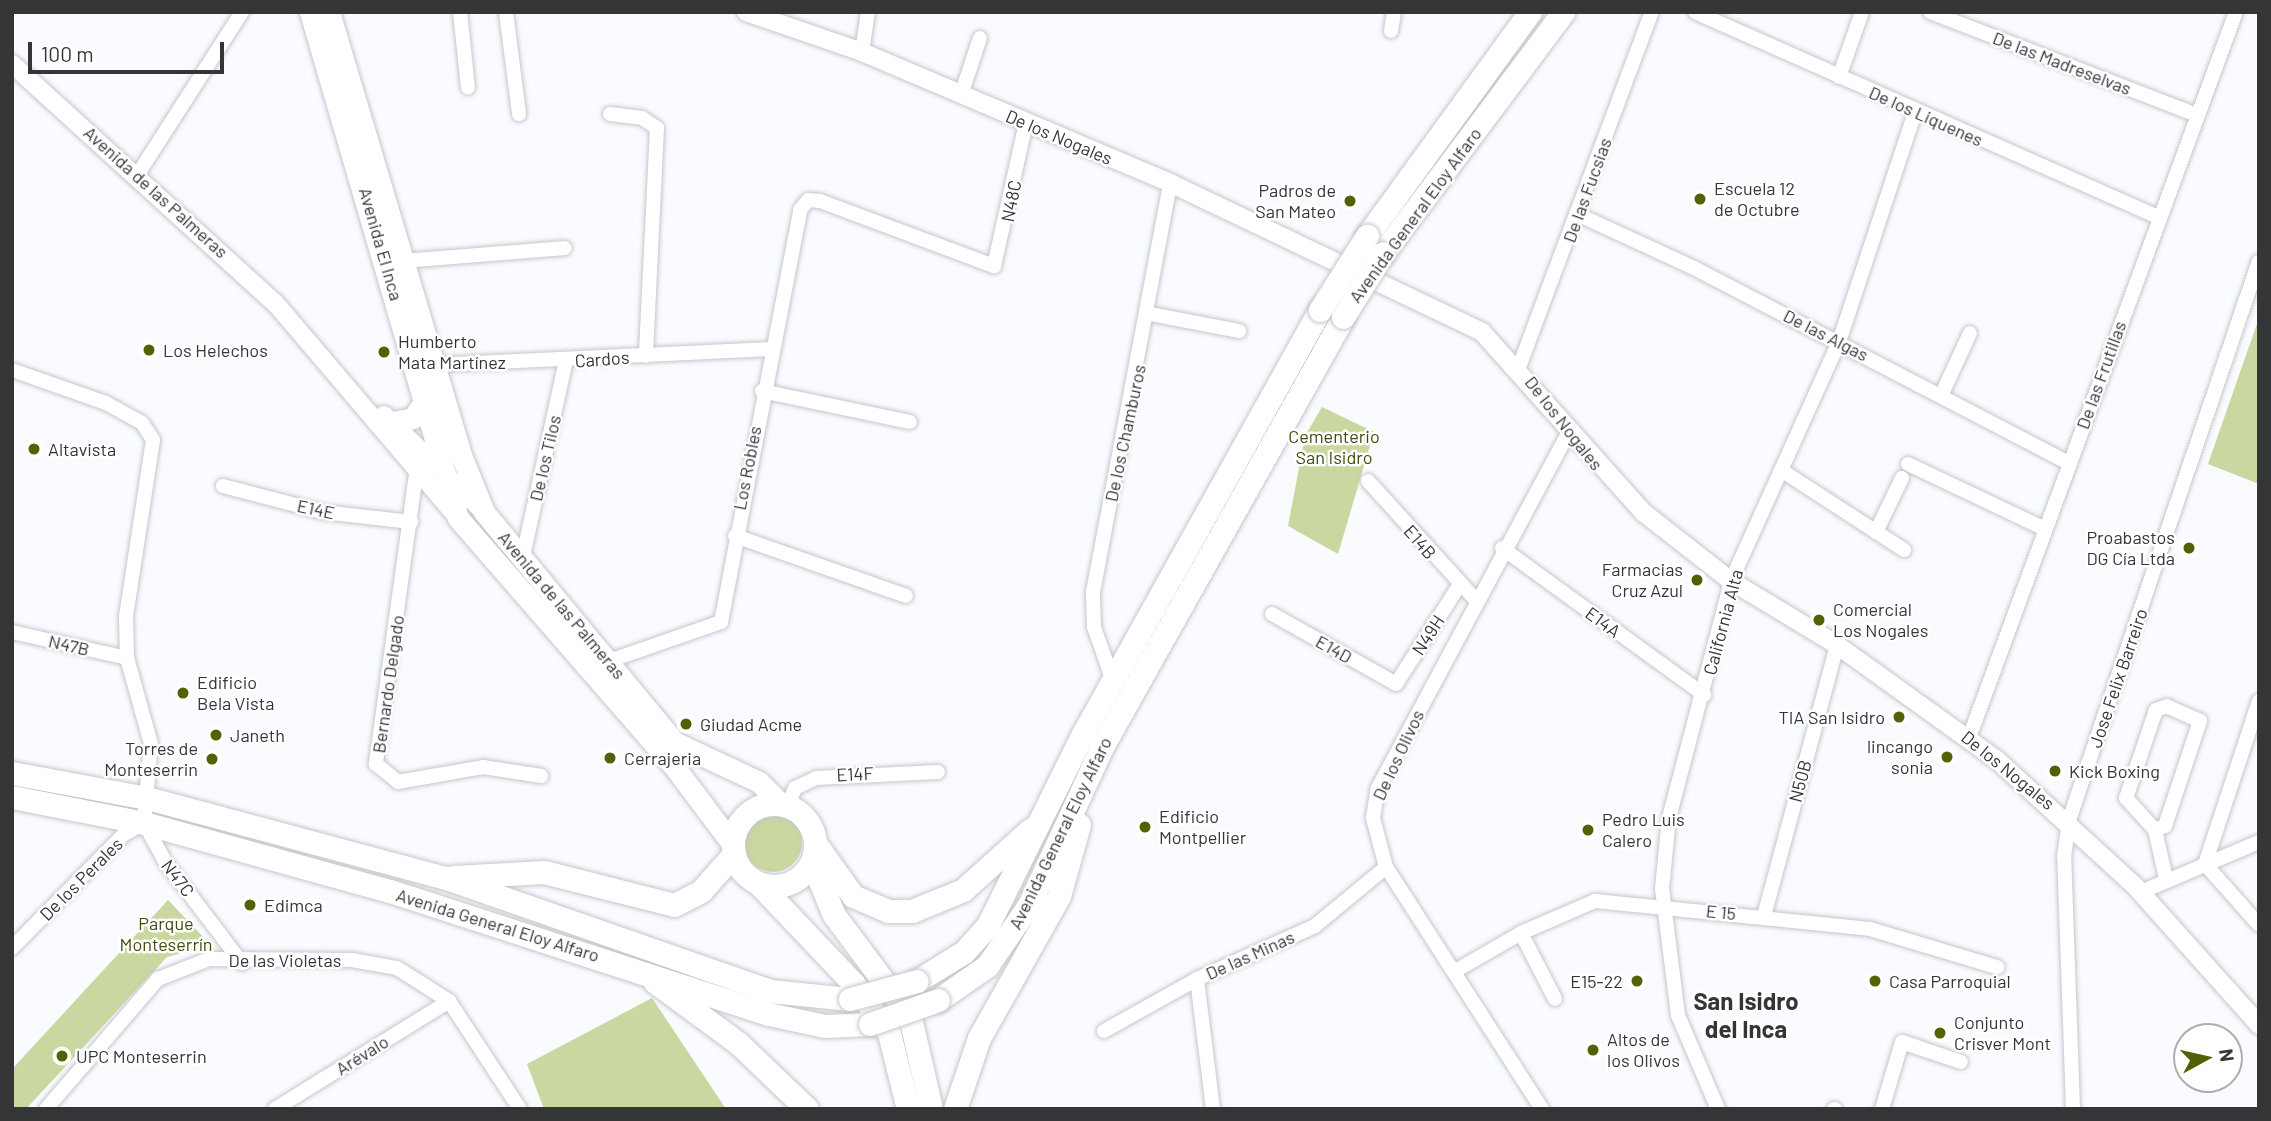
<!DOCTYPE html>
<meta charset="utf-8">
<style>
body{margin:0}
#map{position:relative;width:2271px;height:1121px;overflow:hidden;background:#f9fbff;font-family:Barlow,sans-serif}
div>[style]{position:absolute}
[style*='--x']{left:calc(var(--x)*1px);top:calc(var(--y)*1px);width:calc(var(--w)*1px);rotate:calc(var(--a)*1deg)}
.green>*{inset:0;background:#c9d7a0}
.round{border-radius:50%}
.roads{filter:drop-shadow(0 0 2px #c5c7cb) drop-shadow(0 0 2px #c5c7cb)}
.minor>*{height:14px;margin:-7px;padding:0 7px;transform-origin:7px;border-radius:7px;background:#fff}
.tertiary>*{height:18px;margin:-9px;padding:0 9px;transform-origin:9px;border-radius:9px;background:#fff}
.secondary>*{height:21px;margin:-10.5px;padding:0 10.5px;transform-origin:10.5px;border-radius:10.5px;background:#fff}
.primary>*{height:23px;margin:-11.5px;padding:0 11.5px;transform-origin:11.5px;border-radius:11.5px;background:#fff}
.primary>.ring{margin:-11.5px;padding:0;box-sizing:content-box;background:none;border:23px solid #fff;border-radius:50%}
.bridges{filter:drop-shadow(0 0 2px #c5c7cb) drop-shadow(0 0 2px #c5c7cb)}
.primary-bridge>*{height:23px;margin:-11.5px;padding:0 11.5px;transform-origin:11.5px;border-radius:11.5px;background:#fff}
.dots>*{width:19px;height:19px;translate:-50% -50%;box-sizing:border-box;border:4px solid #fff;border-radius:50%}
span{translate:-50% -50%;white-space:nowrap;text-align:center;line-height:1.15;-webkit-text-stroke:5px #fff;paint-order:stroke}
.street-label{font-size:18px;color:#343537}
.poi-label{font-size:18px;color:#343537}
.left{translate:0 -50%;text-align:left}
.right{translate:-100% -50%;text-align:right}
.park-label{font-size:18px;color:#414d0d}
.district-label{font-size:24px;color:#343537;font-weight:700}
.frame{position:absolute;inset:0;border:14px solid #343537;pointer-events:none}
.north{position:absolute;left:2173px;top:1023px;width:70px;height:70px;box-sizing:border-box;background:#fff;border:2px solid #aeaeaf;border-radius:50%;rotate:82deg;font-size:19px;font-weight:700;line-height:28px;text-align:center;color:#343537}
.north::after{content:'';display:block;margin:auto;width:24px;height:32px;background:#526105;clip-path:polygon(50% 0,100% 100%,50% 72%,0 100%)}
.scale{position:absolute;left:28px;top:42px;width:196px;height:32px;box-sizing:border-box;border:4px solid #343537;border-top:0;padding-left:9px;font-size:21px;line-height:24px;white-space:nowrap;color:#343537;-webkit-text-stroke:5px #fff;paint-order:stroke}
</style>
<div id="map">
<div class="green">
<div style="clip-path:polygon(2259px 318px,2259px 484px,2208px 464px)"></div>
<div style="clip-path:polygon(1322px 407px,1374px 432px,1338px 554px,1288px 526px,1305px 436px)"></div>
<div class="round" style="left:744px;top:814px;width:58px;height:58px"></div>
<div style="clip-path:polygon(168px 900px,211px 945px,167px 957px,26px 1109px,12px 1109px,14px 1067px)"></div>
<div style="clip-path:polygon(652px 998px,726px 1109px,544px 1109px,527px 1064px)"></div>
</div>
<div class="roads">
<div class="minor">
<div style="--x:460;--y:12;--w:76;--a:84"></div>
<div style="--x:506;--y:12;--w:103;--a:82.7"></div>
<div style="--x:1695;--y:12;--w:506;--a:23.88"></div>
<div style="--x:1930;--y:12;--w:284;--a:21.1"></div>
<div style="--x:1391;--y:31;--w:19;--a:-81"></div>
<div style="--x:862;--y:52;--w:40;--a:-81.5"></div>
<div style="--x:1839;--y:77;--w:69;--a:-70.5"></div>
<div style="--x:961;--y:95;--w:60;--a:-71.6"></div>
<div style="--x:610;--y:114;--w:32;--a:7"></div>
<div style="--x:642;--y:118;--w:18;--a:34"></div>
<div style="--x:657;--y:128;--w:228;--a:92.8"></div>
<div style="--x:138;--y:174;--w:193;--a:-57.3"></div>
<div style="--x:1579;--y:215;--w:127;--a:24.7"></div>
<div style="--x:1694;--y:268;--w:423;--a:27.5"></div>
<div style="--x:404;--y:261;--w:161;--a:-4.6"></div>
<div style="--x:1150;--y:314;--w:91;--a:10.8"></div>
<div style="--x:434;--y:365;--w:336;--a:-2.7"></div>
<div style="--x:1519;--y:367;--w:379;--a:-69.5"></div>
<div style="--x:12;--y:370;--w:100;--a:19.3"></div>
<div style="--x:106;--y:403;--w:41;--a:29.1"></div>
<div style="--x:142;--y:423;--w:20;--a:57"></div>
<div style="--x:153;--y:440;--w:178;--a:98.7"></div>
<div style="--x:126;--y:616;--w:42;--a:88.6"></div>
<div style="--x:127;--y:658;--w:89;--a:74.4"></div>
<div style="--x:151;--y:744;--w:79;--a:95.1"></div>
<div style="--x:762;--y:391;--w:151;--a:11.8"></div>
<div style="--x:1941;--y:396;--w:69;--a:-65.3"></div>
<div style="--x:1908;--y:464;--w:149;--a:25.4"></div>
<div style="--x:1781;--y:470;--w:147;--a:33"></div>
<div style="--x:416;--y:474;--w:293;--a:97.9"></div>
<div style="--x:376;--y:764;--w:28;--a:39"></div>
<div style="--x:398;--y:782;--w:86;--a:-10"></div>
<div style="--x:483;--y:767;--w:59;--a:8.8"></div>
<div style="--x:1368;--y:481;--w:161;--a:47.8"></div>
<div style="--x:223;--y:486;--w:103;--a:14.6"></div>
<div style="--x:323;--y:512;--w:89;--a:6.5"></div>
<div style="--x:1876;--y:532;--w:60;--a:-64.3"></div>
<div style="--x:735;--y:536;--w:181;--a:19.3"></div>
<div style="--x:1502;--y:548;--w:250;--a:36"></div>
<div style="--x:523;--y:556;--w:200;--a:-77.6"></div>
<div style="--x:1272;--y:614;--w:142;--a:29.4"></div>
<div style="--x:1396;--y:684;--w:117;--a:-57.3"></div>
<div style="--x:12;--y:632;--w:118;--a:12.7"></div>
<div style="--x:609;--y:661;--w:119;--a:-19.2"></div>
<div style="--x:721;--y:622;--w:420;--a:-79.1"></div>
<div style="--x:800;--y:210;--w:13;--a:-51"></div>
<div style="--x:808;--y:200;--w:12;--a:5"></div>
<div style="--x:820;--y:201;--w:186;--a:20.5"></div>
<div style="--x:994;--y:266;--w:147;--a:-77.4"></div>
<div style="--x:1113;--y:681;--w:57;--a:-109.4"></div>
<div style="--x:1094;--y:627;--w:35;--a:-92"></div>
<div style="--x:1093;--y:592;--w:416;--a:-79.3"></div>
<div style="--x:2259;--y:701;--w:172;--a:108.3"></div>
<div style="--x:2205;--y:864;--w:81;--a:48.5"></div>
<div style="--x:1969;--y:738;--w:774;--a:-69.81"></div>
<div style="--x:788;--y:806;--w:19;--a:-69"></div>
<div style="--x:795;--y:788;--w:23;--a:-25"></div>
<div style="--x:816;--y:778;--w:122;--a:-2.8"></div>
<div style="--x:144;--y:823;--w:46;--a:61.2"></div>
<div style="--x:166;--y:863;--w:126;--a:52.8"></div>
<div style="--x:2155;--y:830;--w:11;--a:-22"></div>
<div style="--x:2165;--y:826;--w:111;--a:-71.6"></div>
<div style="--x:2200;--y:721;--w:36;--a:-156"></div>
<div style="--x:2167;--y:706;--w:12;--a:160"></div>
<div style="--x:2156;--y:710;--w:93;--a:108.8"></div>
<div style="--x:2126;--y:798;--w:43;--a:47.8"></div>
<div style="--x:2155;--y:830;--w:50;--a:77.3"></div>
<div style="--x:2141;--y:892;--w:128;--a:-23"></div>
<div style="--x:1764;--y:916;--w:281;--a:-74.9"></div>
<div style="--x:1521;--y:933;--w:74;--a:62.7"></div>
<div style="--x:12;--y:948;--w:158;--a:-45.5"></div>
<div style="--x:123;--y:835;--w:24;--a:-30"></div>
<div style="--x:1457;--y:970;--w:74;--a:-30"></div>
<div style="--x:1521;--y:933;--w:81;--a:-23.4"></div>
<div style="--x:1595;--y:901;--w:276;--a:5.8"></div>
<div style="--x:1870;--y:929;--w:133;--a:16.7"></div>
<div style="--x:1197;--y:979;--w:131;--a:83"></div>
<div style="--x:1104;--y:1031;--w:107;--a:-29.2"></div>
<div style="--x:1197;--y:979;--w:129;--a:-24.2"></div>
<div style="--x:1315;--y:926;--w:92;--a:-39.7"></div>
<div style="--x:46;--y:1109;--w:172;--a:-49.3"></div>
<div style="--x:158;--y:979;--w:55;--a:-21.4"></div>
<div style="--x:209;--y:959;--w:143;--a:0.4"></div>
<div style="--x:352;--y:960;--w:46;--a:10.1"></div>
<div style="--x:397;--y:968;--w:62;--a:32.4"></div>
<div style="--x:449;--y:1001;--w:129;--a:56.7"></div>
<div style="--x:275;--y:1109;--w:205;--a:-31.8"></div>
<div style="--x:1542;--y:1109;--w:288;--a:-122.8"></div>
<div style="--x:1386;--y:867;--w:51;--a:-104.9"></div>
<div style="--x:1373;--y:818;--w:30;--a:-81"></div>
<div style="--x:1378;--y:788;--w:404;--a:-61.8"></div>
<div style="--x:1718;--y:1109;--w:102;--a:-113.1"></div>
<div style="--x:1678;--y:1015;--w:127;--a:-97.2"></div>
<div style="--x:1662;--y:889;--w:71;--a:-84.4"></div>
<div style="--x:1669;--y:818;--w:245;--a:-75.3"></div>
<div style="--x:1731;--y:581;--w:262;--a:-65.7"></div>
<div style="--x:1839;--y:342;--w:242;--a:-71.7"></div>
<div style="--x:1834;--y:1109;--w:1;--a:0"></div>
<div style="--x:1882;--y:1109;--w:70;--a:-73.4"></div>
<div style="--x:1902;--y:1042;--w:62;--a:18.7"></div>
<div style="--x:2073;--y:1109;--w:252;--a:-92"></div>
<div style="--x:2064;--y:857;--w:37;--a:-82"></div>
<div style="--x:2069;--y:820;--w:590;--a:-71.23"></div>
</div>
<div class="tertiary">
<div style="--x:746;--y:12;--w:123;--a:19"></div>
<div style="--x:862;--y:52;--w:335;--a:23"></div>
<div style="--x:1170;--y:183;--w:346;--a:25.5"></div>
<div style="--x:1482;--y:332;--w:243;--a:48.2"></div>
<div style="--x:1644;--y:513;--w:110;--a:38"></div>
<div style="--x:1731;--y:581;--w:124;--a:31.1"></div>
<div style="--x:1837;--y:645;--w:197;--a:35.7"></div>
<div style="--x:1997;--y:760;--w:185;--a:42.4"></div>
<div style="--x:2134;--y:885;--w:188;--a:48.2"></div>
<div style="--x:12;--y:64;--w:357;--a:42.3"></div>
<div style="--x:276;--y:304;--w:280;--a:49.6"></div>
<div style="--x:384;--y:415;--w:139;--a:44.1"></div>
</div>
<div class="secondary">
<div style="--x:310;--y:12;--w:527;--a:73.7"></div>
<div style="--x:458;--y:518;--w:332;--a:49"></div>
<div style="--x:676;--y:769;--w:95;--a:53.1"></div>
<div style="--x:329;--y:12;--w:462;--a:73.4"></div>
<div style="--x:461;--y:455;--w:61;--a:68"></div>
<div style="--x:484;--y:512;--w:298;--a:50.4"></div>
<div style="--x:674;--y:742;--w:94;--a:25.2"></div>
<div style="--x:759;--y:782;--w:31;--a:45"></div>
<div style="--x:393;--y:422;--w:20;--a:-11"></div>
<div style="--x:413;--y:418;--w:24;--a:-55"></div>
</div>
<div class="primary">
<div style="--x:1367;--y:236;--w:277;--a:-54"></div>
<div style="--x:1383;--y:253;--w:301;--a:-53.2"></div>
<div style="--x:12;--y:773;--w:137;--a:10.5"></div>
<div style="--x:147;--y:798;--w:310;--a:15"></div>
<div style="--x:446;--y:878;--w:343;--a:19.2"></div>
<div style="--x:770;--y:991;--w:80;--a:5.7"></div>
<div style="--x:12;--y:797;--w:135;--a:11.1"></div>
<div style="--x:144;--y:823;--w:255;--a:15.5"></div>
<div style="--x:390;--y:891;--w:398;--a:18"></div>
<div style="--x:769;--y:1014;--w:57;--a:12.1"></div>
<div style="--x:825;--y:1026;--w:45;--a:-2.5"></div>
<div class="ring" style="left:733px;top:804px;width:59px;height:59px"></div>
<div style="--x:815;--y:843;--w:65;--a:54.4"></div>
<div style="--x:853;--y:896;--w:38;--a:23"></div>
<div style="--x:888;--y:911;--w:24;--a:0"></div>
<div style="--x:912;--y:911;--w:55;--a:-22.4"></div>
<div style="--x:963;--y:890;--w:91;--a:-41.9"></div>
<div style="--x:812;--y:862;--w:57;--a:67.5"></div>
<div style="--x:834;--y:915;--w:127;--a:53.3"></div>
<div style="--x:910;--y:1017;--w:94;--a:77.1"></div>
<div style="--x:454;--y:877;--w:90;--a:-3.2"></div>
<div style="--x:544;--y:872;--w:134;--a:14.2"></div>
<div style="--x:674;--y:905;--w:30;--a:-27"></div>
<div style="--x:701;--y:891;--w:50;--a:-48.3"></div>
<div style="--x:759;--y:884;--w:137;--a:46.5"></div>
<div style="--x:853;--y:983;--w:62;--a:54.2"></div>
<div style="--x:889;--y:1033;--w:78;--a:76"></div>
<div style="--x:917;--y:981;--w:55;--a:-31.7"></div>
<div style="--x:964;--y:952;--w:36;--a:-48"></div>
<div style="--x:988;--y:925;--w:216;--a:-63.6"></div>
<div style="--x:1084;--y:732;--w:484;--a:-60.8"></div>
<div style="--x:655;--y:982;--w:103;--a:36.3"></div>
<div style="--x:738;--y:1043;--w:95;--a:43.7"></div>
<div style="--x:938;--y:1000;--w:60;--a:-34.8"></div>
<div style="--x:987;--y:966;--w:74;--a:-55.5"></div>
<div style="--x:1029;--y:905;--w:174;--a:-65.2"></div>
<div style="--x:1102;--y:747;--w:493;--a:-60.7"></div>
<div style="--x:955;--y:1109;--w:75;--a:-71.3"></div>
<div style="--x:979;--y:1038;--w:163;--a:-60.6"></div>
<div style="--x:1059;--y:896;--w:74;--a:-74.3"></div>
</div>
</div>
<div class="bridges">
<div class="primary-bridge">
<div style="--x:1320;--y:310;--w:88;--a:-57.6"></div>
<div style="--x:1343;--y:317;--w:75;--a:-58"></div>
<div style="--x:850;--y:999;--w:69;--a:-15"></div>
<div style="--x:870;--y:1024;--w:72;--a:-19.4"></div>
</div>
</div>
<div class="dots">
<div style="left:1700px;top:199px;background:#526105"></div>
<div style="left:1350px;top:201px;background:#526105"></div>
<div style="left:149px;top:350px;background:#526105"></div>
<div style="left:384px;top:352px;background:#526105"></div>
<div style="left:34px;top:449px;background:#526105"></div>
<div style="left:2189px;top:548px;background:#526105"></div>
<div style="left:1697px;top:580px;background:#526105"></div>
<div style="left:1819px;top:620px;background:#526105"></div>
<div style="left:183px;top:693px;background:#526105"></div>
<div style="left:1899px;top:717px;background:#526105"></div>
<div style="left:686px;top:724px;background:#526105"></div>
<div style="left:216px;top:735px;background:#526105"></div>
<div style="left:1947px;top:757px;background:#526105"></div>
<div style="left:610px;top:758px;background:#526105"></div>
<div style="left:212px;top:759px;background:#526105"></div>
<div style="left:2055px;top:771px;background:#526105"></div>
<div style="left:1145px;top:827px;background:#526105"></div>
<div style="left:1588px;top:830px;background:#526105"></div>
<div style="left:250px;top:905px;background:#526105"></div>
<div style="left:1637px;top:981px;background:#526105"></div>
<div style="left:1875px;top:981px;background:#526105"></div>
<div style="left:1940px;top:1033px;background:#526105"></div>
<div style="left:1593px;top:1050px;background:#526105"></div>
<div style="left:62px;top:1056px;background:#526105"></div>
</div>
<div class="street-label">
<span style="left:2062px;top:63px;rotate:21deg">De las Madreselvas</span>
<span style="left:1926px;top:116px;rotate:24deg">De los Liquenes</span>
<span style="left:1059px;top:137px;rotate:23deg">De los Nogales</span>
<span style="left:1587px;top:190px;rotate:-70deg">De las Fucsias</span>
<span style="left:156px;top:192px;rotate:42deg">Avenida de las Palmeras</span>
<span style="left:1011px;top:201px;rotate:-79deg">N48C</span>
<span style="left:1415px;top:215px;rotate:-54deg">Avenida General Eloy Alfaro</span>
<span style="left:381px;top:244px;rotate:74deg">Avenida El Inca</span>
<span style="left:1826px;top:335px;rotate:27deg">De las Algas</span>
<span style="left:602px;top:359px;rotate:-4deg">Cardos</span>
<span style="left:2101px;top:375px;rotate:-70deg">De las Frutillas</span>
<span style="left:1564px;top:423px;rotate:52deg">De los Nogales</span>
<span style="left:1125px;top:433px;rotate:-78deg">De los Chamburos</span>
<span style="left:545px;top:458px;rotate:-77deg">De los Tilos</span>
<span style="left:747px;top:468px;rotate:-79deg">Los Robles</span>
<span style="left:316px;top:509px;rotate:12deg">E14E</span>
<span style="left:1420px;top:542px;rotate:49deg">E14B</span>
<span style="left:562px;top:605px;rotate:50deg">Avenida de las Palmeras</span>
<span style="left:1603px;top:622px;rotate:36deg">E14A</span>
<span style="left:1723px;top:622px;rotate:-75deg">California Alta</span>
<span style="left:1428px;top:635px;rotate:-57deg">N49H</span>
<span style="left:69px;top:645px;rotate:13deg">N47B</span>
<span style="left:1334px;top:649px;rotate:29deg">E14D</span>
<span style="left:2118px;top:678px;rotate:-71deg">Jose Felix Barreiro</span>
<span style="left:388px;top:684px;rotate:-82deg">Bernardo Delgado</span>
<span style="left:1398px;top:755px;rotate:-65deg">De los Olivos</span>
<span style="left:2008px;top:770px;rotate:39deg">De los Nogales</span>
<span style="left:855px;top:774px;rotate:-3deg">E14F</span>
<span style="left:1800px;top:781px;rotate:-75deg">N50B</span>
<span style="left:1060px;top:833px;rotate:-64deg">Avenida General Eloy Alfaro</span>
<span style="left:178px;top:878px;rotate:53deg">N47C</span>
<span style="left:81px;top:879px;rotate:-45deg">De los Perales</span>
<span style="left:1721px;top:912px;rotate:6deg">E 15</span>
<span style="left:498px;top:925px;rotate:17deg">Avenida General Eloy Alfaro</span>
<span style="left:1250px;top:955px;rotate:-24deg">De las Minas</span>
<span style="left:285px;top:960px">De las Violetas</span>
<span style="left:362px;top:1055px;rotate:-32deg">Arévalo</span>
</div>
<div class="poi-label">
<span class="left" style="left:1714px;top:199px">Escuela 12<br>de Octubre</span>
<span class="right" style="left:1336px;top:201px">Padros de<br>San Mateo</span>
<span class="left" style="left:398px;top:352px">Humberto<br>Mata Martínez</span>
<span class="left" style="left:163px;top:350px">Los Helechos</span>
<span class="left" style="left:48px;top:449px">Altavista</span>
<span class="right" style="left:2175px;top:548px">Proabastos<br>DG Cía Ltda</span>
<span class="right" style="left:1683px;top:580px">Farmacias<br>Cruz Azul</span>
<span class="left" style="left:1833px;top:620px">Comercial<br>Los Nogales</span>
<span class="left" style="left:197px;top:693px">Edificio<br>Bela Vista</span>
<span class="right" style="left:1885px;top:717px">TIA San Isidro</span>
<span class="left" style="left:700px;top:724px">Giudad Acme</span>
<span class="left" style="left:230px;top:735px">Janeth</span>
<span class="right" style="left:1933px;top:757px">lincango<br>sonia</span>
<span class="right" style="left:198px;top:759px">Torres de<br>Monteserrin</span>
<span class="left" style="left:624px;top:758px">Cerrajeria</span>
<span class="left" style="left:2069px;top:771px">Kick Boxing</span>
<span class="left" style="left:1159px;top:827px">Edificio<br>Montpellier</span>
<span class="left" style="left:1602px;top:830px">Pedro Luis<br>Calero</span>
<span class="left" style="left:264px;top:905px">Edimca</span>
<span class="right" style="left:1623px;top:981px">E15-22</span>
<span class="left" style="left:1889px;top:981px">Casa Parroquial</span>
<span class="left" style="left:1954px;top:1033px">Conjunto<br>Crisver Mont</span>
<span class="left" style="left:1607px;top:1050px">Altos de<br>los Olivos</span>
<span class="left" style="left:76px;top:1056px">UPC Monteserrin</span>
</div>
<div class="park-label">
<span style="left:1334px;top:447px">Cementerio<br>San Isidro</span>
<span style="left:166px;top:934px">Parque<br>Monteserrín</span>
</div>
<div class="district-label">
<span style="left:1746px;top:1015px">San Isidro<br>del Inca</span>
</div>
<div class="frame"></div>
<div class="north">N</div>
<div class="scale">100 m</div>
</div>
